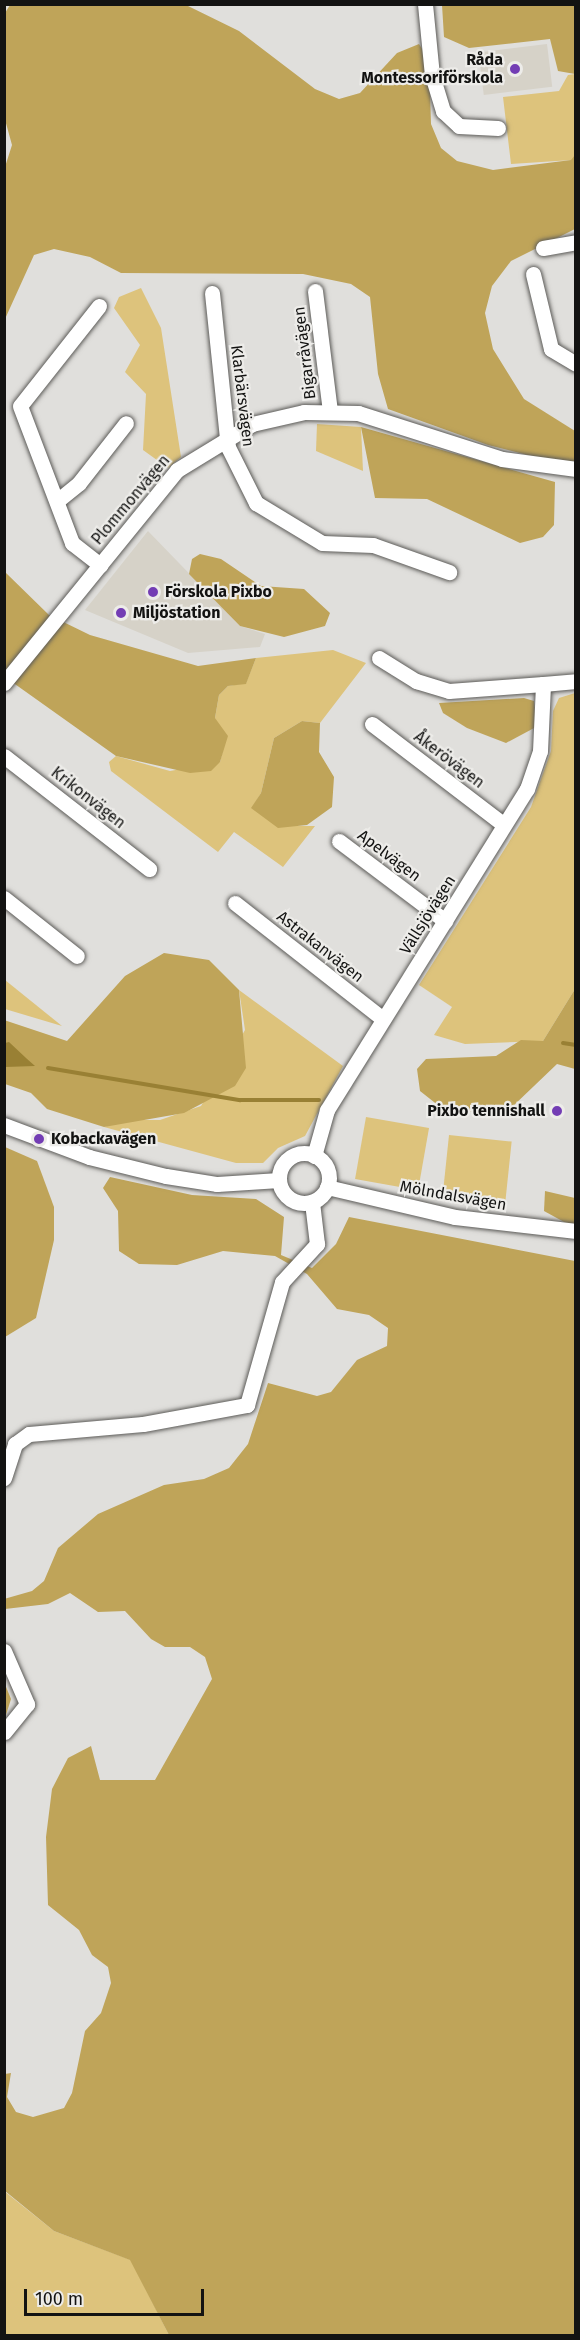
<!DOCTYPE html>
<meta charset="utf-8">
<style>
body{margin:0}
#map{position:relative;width:580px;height:2340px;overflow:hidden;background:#e0dfdc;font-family:"Fira Sans",sans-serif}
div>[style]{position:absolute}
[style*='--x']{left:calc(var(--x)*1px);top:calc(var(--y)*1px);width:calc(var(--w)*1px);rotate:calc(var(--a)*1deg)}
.built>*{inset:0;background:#d6d2c8;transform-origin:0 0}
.green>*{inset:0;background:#ddc37c;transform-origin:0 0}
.forest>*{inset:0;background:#bfa459}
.water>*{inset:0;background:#998034}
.stream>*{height:4px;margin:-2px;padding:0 2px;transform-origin:2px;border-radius:2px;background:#998034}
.roads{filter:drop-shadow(0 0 2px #5c5b58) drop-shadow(0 0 2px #5c5b58)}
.minor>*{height:15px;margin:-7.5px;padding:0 7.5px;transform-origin:7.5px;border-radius:7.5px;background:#fff}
.minor>.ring{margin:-7.5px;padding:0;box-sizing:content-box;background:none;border:15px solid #fff;border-radius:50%}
.dots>*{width:16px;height:16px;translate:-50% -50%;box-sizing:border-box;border:3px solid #edece9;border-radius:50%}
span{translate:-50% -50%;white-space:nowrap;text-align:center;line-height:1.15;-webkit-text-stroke:4.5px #edece9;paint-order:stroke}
.poi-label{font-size:16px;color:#131312;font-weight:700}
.right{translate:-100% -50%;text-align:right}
.left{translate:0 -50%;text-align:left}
.street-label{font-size:16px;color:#131312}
.frame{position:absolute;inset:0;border:6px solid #131312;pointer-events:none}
.scale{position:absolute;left:24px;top:2289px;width:180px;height:27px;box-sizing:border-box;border:3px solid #131312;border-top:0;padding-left:8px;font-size:18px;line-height:21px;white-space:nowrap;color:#131312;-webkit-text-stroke:4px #edece9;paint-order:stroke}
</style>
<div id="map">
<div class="built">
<div style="left:547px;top:44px;width:43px;height:69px;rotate:83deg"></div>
<div style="clip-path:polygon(148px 531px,240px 626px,265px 634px,260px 647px,188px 653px,85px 610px)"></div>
</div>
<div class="green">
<div style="clip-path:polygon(575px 74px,576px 155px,572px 160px,511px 164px,503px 97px,559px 91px,568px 75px)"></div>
<div style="clip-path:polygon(141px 288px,161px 328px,181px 457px,168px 468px,143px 450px,146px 394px,125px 372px,140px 345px,114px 308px,119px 297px)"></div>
<div style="clip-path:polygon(317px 424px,361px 427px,363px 471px,316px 451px)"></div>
<div style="clip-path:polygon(333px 650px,366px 663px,320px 723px,302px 721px,274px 738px,261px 793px,252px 808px,293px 826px,315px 826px,283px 867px,234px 832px,218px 852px,111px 771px,109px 762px,116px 756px,170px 771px,220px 762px,223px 750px,215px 718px,219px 695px,228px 686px,246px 683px,256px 658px)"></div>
<div style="clip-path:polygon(575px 693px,575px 989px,543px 1041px,465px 1044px,434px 1035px,452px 1007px,419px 985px,531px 807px,551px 751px,553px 711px,559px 698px)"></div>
<div style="clip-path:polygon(5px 980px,62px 1026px,5px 1009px)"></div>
<div style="clip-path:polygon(239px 990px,343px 1066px,305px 1136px,278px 1148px,263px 1163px,236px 1163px,104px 1127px,126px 1120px,160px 1120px,201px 1106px,245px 1030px)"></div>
<div style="left:366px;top:1117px;width:64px;height:63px;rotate:10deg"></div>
<div style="left:449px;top:1135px;width:63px;height:65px;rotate:6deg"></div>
<div style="clip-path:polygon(4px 2191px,54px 2231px,131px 2260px,169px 2335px,5px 2335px)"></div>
</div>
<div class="forest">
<div style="clip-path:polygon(10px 5px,186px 5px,239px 31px,315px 89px,339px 99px,360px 93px,397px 53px,419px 44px,429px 60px,431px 124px,441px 148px,457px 161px,493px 170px,571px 160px,575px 155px,575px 229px,511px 261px,492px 286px,485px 313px,493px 349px,524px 399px,575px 431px,575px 461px,551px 461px,488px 445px,388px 409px,378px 374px,370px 297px,351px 284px,303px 274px,121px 273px,90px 257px,54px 249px,34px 255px,5px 319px,4px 170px,12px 145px,4px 116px,5px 13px)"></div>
<div style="clip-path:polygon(442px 5px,575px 5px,575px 74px,558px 71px,550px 39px,469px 48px,444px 37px)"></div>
<div style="clip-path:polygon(361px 427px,555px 482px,554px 525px,543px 537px,520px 543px,427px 499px,375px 498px)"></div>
<div style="clip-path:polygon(200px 554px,221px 559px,261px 586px,304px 589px,330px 613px,325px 626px,284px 637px,240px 626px,189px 574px,192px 559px)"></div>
<div style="clip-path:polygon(5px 572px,49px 615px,90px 635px,198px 666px,256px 658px,246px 684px,228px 686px,219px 695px,215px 718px,228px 736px,220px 762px,211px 771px,190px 773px,116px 756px,5px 677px)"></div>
<div style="clip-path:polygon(524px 698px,534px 701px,536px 727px,506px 743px,467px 728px,443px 713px,439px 703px)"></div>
<div style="clip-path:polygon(302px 721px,320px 723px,319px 752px,334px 777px,332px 807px,307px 825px,278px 828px,251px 808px,261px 793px,274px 738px)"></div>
<div style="clip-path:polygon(164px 953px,209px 960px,239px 990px,246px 1068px,235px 1086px,184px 1113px,104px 1127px,47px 1109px,31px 1093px,5px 1084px,4px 1020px,67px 1041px,125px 976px)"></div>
<div style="clip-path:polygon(575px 989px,575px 1069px,557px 1064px,511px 1108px,488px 1114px,439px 1106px,420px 1091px,417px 1069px,426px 1059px,496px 1056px,521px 1040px,543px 1041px)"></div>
<div style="clip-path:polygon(5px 1147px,37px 1161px,54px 1207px,54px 1240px,36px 1318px,5px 1337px)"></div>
<div style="clip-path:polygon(110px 1177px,192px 1195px,256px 1199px,284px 1217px,281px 1255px,312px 1268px,336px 1244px,349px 1217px,575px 1261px,575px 2335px,169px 2335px,130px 2260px,54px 2231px,5px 2191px,5px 2074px,11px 2073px,7px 2097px,16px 2112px,33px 2117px,64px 2108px,72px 2093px,85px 2031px,101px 2013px,111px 1983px,108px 1967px,92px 1955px,79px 1930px,48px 1905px,46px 1837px,52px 1789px,68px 1758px,91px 1746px,100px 1780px,155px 1780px,212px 1679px,205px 1657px,190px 1647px,165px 1647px,151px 1639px,125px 1611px,98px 1612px,70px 1593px,48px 1604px,5px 1609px,4px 1599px,32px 1591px,44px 1581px,58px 1548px,98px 1514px,164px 1485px,204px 1479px,229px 1468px,248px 1444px,268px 1383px,317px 1396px,331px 1392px,357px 1360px,387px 1346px,388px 1328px,369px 1315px,337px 1309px,307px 1274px,275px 1256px,223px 1251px,177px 1265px,139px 1264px,119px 1251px,118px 1211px,103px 1188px)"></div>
<div style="clip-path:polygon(545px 1191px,575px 1198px,575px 1228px,544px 1211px)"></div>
<div style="clip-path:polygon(4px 1682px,11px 1699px,5px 1718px,4px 1718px)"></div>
</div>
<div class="water">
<div style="clip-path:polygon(9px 1042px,26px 1058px,35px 1066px,5px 1067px,5px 1043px)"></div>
</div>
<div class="stream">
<div style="--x:563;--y:1043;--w:13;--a:9"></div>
<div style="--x:48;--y:1068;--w:195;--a:9.5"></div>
<div style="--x:240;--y:1100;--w:79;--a:0"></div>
</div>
<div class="roads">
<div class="minor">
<div style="--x:425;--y:4;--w:71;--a:84.4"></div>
<div style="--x:432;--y:75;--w:38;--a:73"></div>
<div style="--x:443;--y:111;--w:22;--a:43"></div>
<div style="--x:459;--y:126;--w:39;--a:3"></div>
<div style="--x:543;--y:248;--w:34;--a:-10"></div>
<div style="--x:533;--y:274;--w:77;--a:76.5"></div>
<div style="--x:551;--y:349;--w:29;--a:31"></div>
<div style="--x:315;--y:291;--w:121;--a:82.9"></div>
<div style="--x:212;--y:293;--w:155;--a:84.1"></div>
<div style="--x:228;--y:447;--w:63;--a:63.4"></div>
<div style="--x:256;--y:503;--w:77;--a:31.2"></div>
<div style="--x:322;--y:543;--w:51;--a:2.2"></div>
<div style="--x:373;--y:545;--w:81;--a:19.6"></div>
<div style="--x:99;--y:306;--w:127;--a:128.3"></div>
<div style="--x:20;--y:406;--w:147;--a:69.2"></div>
<div style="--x:72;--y:543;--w:36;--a:38"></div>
<div style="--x:57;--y:501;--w:28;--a:-39"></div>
<div style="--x:79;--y:483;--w:76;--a:-51.9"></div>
<div style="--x:379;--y:658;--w:44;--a:31.9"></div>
<div style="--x:416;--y:681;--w:34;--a:17"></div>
<div style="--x:449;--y:691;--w:94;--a:-4.3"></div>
<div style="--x:4;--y:683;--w:274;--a:-50.9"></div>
<div style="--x:177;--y:470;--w:88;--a:-31.5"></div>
<div style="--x:252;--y:424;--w:53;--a:-13"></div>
<div style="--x:304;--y:412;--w:54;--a:1.1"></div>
<div style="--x:358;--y:413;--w:151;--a:17.7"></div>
<div style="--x:502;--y:459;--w:75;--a:7.7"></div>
<div style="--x:372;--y:724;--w:166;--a:37.4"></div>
<div style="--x:4;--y:756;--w:184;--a:37.9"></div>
<div style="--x:339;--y:841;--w:133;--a:37"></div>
<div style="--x:4;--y:898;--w:93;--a:38.5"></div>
<div style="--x:235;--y:903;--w:188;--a:38.1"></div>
<div style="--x:4;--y:1125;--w:91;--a:20.6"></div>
<div style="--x:89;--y:1157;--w:79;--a:13.9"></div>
<div style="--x:166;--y:1176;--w:52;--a:8.9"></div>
<div style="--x:217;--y:1184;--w:62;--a:-3.7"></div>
<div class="ring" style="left:279px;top:1153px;width:35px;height:35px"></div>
<div style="--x:314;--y:1156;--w:48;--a:-74.2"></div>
<div style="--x:327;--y:1110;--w:378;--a:-58.1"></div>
<div style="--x:527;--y:789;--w:40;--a:-71.1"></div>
<div style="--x:540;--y:751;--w:67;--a:-87.4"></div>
<div style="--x:543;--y:684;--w:33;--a:-5"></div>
<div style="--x:327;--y:1187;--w:131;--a:13.2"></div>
<div style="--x:455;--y:1217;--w:122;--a:6.6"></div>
<div style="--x:4;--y:1478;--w:36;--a:-72"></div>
<div style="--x:15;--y:1444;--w:17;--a:-36"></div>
<div style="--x:29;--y:1434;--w:114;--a:-5"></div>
<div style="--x:143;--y:1424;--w:106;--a:-10.4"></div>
<div style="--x:247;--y:1405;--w:128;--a:-74.1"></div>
<div style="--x:282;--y:1282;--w:52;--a:-47.4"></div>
<div style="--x:317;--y:1244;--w:42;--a:-96.8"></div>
<div style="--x:4;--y:1651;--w:58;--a:66.5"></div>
<div style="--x:27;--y:1704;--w:36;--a:129"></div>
</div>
</div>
<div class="dots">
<div style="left:515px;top:69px;background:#733db4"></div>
<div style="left:153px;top:592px;background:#733db4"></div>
<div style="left:121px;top:613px;background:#733db4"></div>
<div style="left:557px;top:1111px;background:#733db4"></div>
<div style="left:39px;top:1139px;background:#733db4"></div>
</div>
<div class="poi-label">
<span class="right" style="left:503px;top:69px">Råda<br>Montessoriförskola</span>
<span class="left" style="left:165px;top:592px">Förskola Pixbo</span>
<span class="left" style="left:133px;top:613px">Miljöstation</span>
<span class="right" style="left:545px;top:1111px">Pixbo tennishall</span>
<span class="left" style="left:51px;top:1139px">Kobackavägen</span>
</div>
<div class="street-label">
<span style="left:305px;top:353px;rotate:-97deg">Bigarråvägen</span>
<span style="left:242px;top:396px;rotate:83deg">Klarbärsvägen</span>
<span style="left:131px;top:500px;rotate:-50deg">Plommonvägen</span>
<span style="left:449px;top:760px;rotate:37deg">Åkerövägen</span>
<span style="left:88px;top:798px;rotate:38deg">Krikonvägen</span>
<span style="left:389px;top:856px;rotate:37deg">Apelvägen</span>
<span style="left:428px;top:915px;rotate:-58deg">Vällsjövägen</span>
<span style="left:320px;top:947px;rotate:38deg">Astrakanvägen</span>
<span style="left:453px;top:1196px;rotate:10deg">Mölndalsvägen</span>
</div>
<div class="frame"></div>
<div class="scale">100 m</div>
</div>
